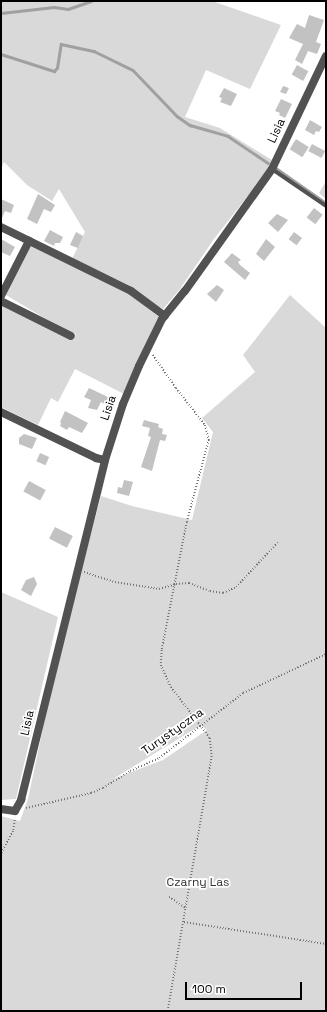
<!DOCTYPE html>
<style>
body{margin:0}
#map{position:relative;width:327px;height:1012px;overflow:hidden;background:#fff;font-family:"Space Grotesk",sans-serif}
div>[style]{position:absolute}
[style*='--x']{left:calc(var(--x)*1px);top:calc(var(--y)*1px);width:calc(var(--w)*1px);rotate:calc(var(--a)*1deg)}
.green>*{inset:0;background:#d9d9d9}
.stream>*{height:2.5px;margin:-1.25px;padding:0 1.25px;transform-origin:1.25px;border-radius:1.25px;background:#a0a0a0}
.building>*{inset:0;background:#c2c2c2;transform-origin:0 0}
.path>*{height:1.5px;margin-top:-0.75px;transform-origin:0;background:repeating-linear-gradient(90deg,#747474 0 1px,transparent 0 3px)}
.lane>*{height:4px;margin:-2px;padding:0 2px;transform-origin:2px;border-radius:2px;background:#525252}
.street>*{height:8px;margin:-4px;padding:0 4px;transform-origin:4px;border-radius:4px;background:#525252}
span{translate:-50% -50%;white-space:nowrap;text-align:center;line-height:1.15;-webkit-text-stroke:3.5px #fff;paint-order:stroke}
.street-label{font-size:12px;color:#000}
.park-label{font-size:12px;color:#303030}
.frame{position:absolute;inset:0;border:2px solid #000;pointer-events:none}
.scale{position:absolute;left:185px;top:982px;width:117px;height:18px;box-sizing:border-box;border:2px solid #000;border-top:0;padding-left:5px;font-size:12px;line-height:14px;white-space:nowrap;color:#000;-webkit-text-stroke:3px #fff;paint-order:stroke}
</style>
<div id="map">
<div class="green">
<div style="clip-path:polygon(1px 1px,212px 1px,281px 25px,250px 89px,206px 70px,185px 117px,220px 128px,272px 160px,268px 170px,214px 239px,180px 289px,163px 309px,124px 283px,72px 259px,85px 232px,59px 189px,52px 201px,27px 185px,4px 162px,1px 168px)"></div>
<div style="clip-path:polygon(326px 181px,326px 199px,319px 193px)"></div>
<div style="clip-path:polygon(31px 246px,125px 290px,159px 317px,137px 366px,135px 365px,124px 394px,75px 369px,58px 402px,51px 398px,38px 425px,1px 407px,1px 303px,73px 340px,76px 334px,46px 319px,6px 295px)"></div>
<div style="clip-path:polygon(evenodd,290px 295px,326px 328px,326px 1011px,1px 1011px,1px 816px,20px 821px,28px 799px,55px 671px,101px 496px,132px 506px,192px 520px,213px 432px,202px 418px,255px 372px,243px 355px,290px 295px,201px 725px,207px 730px,163px 760px,113px 779px,201px 725px)"></div>
<div style="clip-path:polygon(1px 592px,58px 617px,16px 799px,1px 800px)"></div>
</div>
<div class="stream">
<div style="--x:1;--y:13;--w:53;--a:-6.5"></div>
<div style="--x:54;--y:7;--w:14;--a:8"></div>
<div style="--x:68;--y:9;--w:24;--a:-19"></div>
<div style="--x:1;--y:54;--w:56;--a:17.8"></div>
<div style="--x:54;--y:71;--w:4;--a:-45"></div>
<div style="--x:57;--y:68;--w:24;--a:-81"></div>
<div style="--x:61;--y:44;--w:34;--a:12"></div>
<div style="--x:94;--y:51;--w:43;--a:26"></div>
<div style="--x:133;--y:70;--w:64;--a:46.3"></div>
<div style="--x:177;--y:116;--w:16;--a:35"></div>
<div style="--x:190;--y:125;--w:40;--a:16"></div>
<div style="--x:228;--y:136;--w:48;--a:34"></div>
<div style="--x:276;--y:168;--w:61;--a:35"></div>
</div>
<div class="building">
<div style="clip-path:polygon(309px 15px,324px 20px,316px 42px,321px 44px,317px 54px,308px 51px,302px 64px,295px 60px,303px 44px,289px 38px,297px 24px,305px 28px)"></div>
<div style="left:297px;top:65px;width:13px;height:11px;rotate:29deg"></div>
<div style="clip-path:polygon(283px 86px,289px 88px,286px 94px,280px 92px)"></div>
<div style="clip-path:polygon(224px 88px,237px 94px,231px 106px,220px 102px,222px 98px,219px 97px)"></div>
<div style="clip-path:polygon(281px 99px,292px 104px,285px 118px,279px 115px,280px 113px,275px 111px)"></div>
<div style="clip-path:polygon(310px 120px,322px 127px,319px 132px,316px 131px,314px 135px,305px 130px)"></div>
<div style="left:296px;top:139px;width:15px;height:12px;rotate:32deg"></div>
<div style="left:312px;top:144px;width:15px;height:8px;rotate:28deg"></div>
<div style="clip-path:polygon(38px 194px,55px 205px,51px 212px,44px 209px,37px 224px,27px 219px)"></div>
<div style="clip-path:polygon(1px 199px,14px 205px,11px 213px,5px 211px,2px 218px)"></div>
<div style="left:314px;top:208px;width:11px;height:12px;rotate:38deg"></div>
<div style="clip-path:polygon(277px 214px,288px 220px,278px 232px,268px 223px)"></div>
<div style="clip-path:polygon(50px 230px,63px 237px,60px 243px,55px 243px,54px 246px,44px 241px)"></div>
<div style="clip-path:polygon(76px 232px,83px 236px,78px 248px,70px 245px)"></div>
<div style="left:294px;top:232px;width:10px;height:9px;rotate:37deg"></div>
<div style="clip-path:polygon(1px 239px,15px 247px,10px 256px,1px 252px)"></div>
<div style="clip-path:polygon(266px 239px,275px 247px,264px 261px,256px 254px)"></div>
<div style="clip-path:polygon(232px 253px,241px 260px,238px 262px,240px 265px,250px 273px,245px 280px,224px 262px)"></div>
<div style="clip-path:polygon(217px 285px,224px 290px,216px 302px,207px 294px)"></div>
<div style="clip-path:polygon(89px 388px,110px 398px,107px 405px,101px 402px,97px 410px,88px 408px,91px 400px,84px 397px)"></div>
<div style="clip-path:polygon(65px 411px,88px 423px,82px 433px,69px 427px,67px 430px,60px 426px,61px 423px,60px 422px)"></div>
<div style="clip-path:polygon(144px 420px,159px 424px,158px 427px,163px 429px,162px 434px,167px 435px,165px 441px,160px 440px,152px 471px,141px 467px,151px 437px,148px 436px,150px 428px,142px 426px)"></div>
<div style="clip-path:polygon(24px 434px,37px 438px,32px 449px,19px 444px,19px 438px)"></div>
<div style="left:40px;top:453px;width:10px;height:9px;rotate:24deg"></div>
<div style="clip-path:polygon(124px 480px,133px 482px,129px 496px,117px 493px,118px 487px,122px 488px)"></div>
<div style="left:29px;top:481px;width:19px;height:12px;rotate:28deg"></div>
<div style="left:55px;top:527px;width:20px;height:13px;rotate:27deg"></div>
<div style="clip-path:polygon(34px 577px,37px 584px,31px 596px,21px 590px,26px 580px)"></div>
</div>
<div class="path">
<div style="--x:153;--y:355;--w:40;--a:55.1"></div>
<div style="--x:176;--y:388;--w:47;--a:51.9"></div>
<div style="--x:205;--y:425;--w:16;--a:75"></div>
<div style="--x:209;--y:440;--w:85;--a:105"></div>
<div style="--x:187;--y:522;--w:130;--a:101.1"></div>
<div style="--x:162;--y:650;--w:15;--a:94"></div>
<div style="--x:161;--y:665;--w:24;--a:66"></div>
<div style="--x:171;--y:687;--w:64;--a:52.6"></div>
<div style="--x:210;--y:738;--w:18;--a:84"></div>
<div style="--x:212;--y:756;--w:259;--a:99.8"></div>
<div style="--x:84;--y:572;--w:33;--a:18"></div>
<div style="--x:115;--y:582;--w:45;--a:9"></div>
<div style="--x:159;--y:589;--w:18;--a:-16"></div>
<div style="--x:176;--y:584;--w:13;--a:-4"></div>
<div style="--x:189;--y:583;--w:22;--a:21"></div>
<div style="--x:210;--y:591;--w:13;--a:9"></div>
<div style="--x:223;--y:593;--w:14;--a:-25"></div>
<div style="--x:236;--y:587;--w:62;--a:-47"></div>
<div style="--x:26;--y:808;--w:67;--a:-13"></div>
<div style="--x:91;--y:793;--w:13;--a:-23"></div>
<div style="--x:103;--y:788;--w:32;--a:-32"></div>
<div style="--x:130;--y:771;--w:32;--a:-24"></div>
<div style="--x:159;--y:758;--w:106;--a:-37.7"></div>
<div style="--x:243;--y:693;--w:92;--a:-25.2"></div>
<div style="--x:1;--y:853;--w:26;--a:-62"></div>
<div style="--x:13;--y:830;--w:12;--a:-81"></div>
<div style="--x:169;--y:897;--w:20;--a:33"></div>
<div style="--x:184;--y:922;--w:144;--a:8.8"></div>
</div>
<div class="lane">
<div style="--x:272;--y:169;--w:65;--a:34.4"></div>
</div>
<div class="street">
<div style="--x:1;--y:227;--w:145;--a:26.2"></div>
<div style="--x:131;--y:291;--w:42;--a:36.3"></div>
<div style="--x:1;--y:296;--w:62;--a:-63"></div>
<div style="--x:1;--y:301;--w:78;--a:26.6"></div>
<div style="--x:1;--y:412;--w:106;--a:25.8"></div>
<div style="--x:96;--y:458;--w:9;--a:13"></div>
<div style="--x:1;--y:809;--w:14;--a:8"></div>
<div style="--x:15;--y:811;--w:13;--a:-61"></div>
<div style="--x:21;--y:800;--w:350;--a:-76.1"></div>
<div style="--x:105;--y:460;--w:59;--a:-72.2"></div>
<div style="--x:123;--y:404;--w:41;--a:-67.2"></div>
<div style="--x:139;--y:366;--w:52;--a:-63.9"></div>
<div style="--x:162;--y:319;--w:36;--a:-51"></div>
<div style="--x:185;--y:291;--w:150;--a:-54.5"></div>
<div style="--x:272;--y:169;--w:125;--a:-64.5"></div>
</div>
<div class="street-label">
<span style="left:277px;top:131px;rotate:-65deg">Lisia</span>
<span style="left:109px;top:408px;rotate:-71deg">Lisia</span>
<span style="left:28px;top:723px;rotate:-77deg">Lisia</span>
<span style="left:173px;top:732px;rotate:-35deg">Turystyczna</span>
</div>
<div class="park-label">
<span style="left:198px;top:883px">Czarny Las</span>
</div>
<div class="frame"></div>
<div class="scale">100 m</div>
</div>
